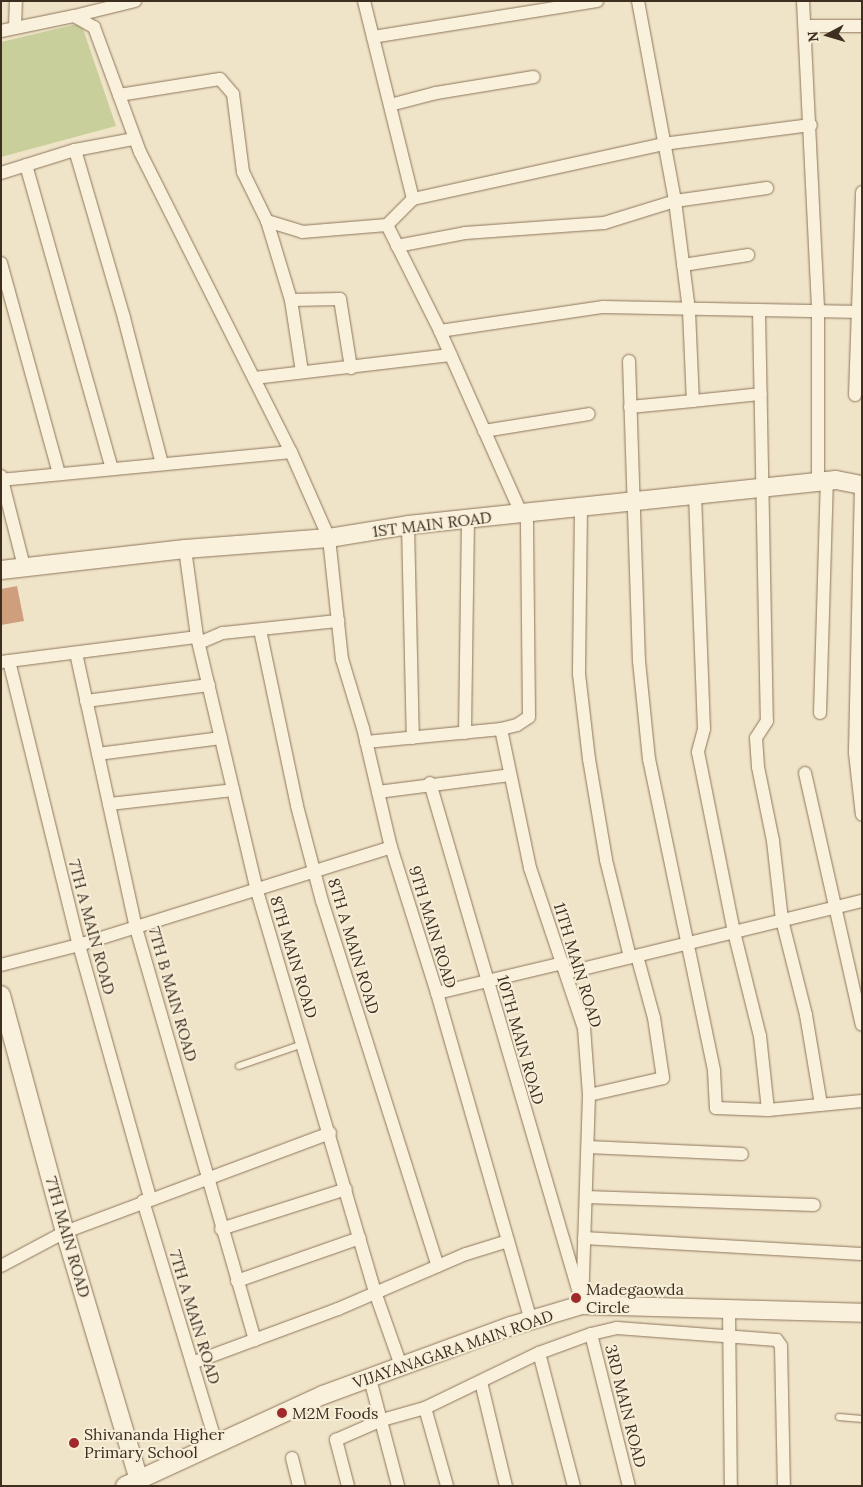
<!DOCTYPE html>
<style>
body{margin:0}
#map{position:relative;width:863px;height:1487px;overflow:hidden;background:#f0e4c8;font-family:Lora,serif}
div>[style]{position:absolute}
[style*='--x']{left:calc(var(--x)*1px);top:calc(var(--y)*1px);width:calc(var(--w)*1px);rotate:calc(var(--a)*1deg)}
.green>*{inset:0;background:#c9cf9b}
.building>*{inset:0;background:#cf9f7d}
.roads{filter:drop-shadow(0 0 1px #8d765c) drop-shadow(0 0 1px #8d765c)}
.lane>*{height:6px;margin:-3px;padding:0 3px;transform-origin:3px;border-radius:3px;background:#faf1dc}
.street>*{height:12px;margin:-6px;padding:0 6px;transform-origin:6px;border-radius:6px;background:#faf1dc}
.secondary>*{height:18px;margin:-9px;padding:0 9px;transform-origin:9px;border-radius:9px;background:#faf1dc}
.dots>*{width:14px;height:14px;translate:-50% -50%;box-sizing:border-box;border:2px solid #f7eed8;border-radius:50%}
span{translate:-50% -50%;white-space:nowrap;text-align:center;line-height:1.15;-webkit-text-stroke:4px #f7eed8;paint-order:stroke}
.street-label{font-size:16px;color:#3d2e20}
.poi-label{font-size:16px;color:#3d2e20}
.left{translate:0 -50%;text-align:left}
.frame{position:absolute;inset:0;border:2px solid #3d2e20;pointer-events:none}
.north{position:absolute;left:803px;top:10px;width:50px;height:50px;-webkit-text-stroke:4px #f7eed8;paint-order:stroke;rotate:264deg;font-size:14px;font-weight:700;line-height:20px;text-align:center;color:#3d2e20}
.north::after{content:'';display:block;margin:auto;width:18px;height:22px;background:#3d2e20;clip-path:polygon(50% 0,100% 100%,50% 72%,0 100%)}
</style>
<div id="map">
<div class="green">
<div style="clip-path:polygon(81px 23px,116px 126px,1px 157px,1px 42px)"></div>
</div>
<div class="building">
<div style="clip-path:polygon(17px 586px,24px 621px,1px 625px,1px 589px)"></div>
</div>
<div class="roads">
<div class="lane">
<div style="--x:239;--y:1066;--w:68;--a:-19"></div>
<div style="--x:839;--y:1417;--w:23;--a:5"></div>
</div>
<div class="street">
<div style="--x:364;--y:1;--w:204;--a:76.1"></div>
<div style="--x:638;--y:1;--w:203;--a:79.5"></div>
<div style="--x:675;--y:201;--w:111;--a:82.7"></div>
<div style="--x:689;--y:311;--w:90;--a:87.5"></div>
<div style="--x:693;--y:401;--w:68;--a:-5.9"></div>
<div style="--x:803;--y:1;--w:310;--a:87.2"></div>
<div style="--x:818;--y:311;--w:170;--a:90"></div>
<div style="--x:74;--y:16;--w:63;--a:-13.8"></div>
<div style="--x:805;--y:26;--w:57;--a:0"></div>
<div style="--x:15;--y:27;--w:26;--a:-88"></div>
<div style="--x:1;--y:31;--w:75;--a:-11.6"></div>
<div style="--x:74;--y:16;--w:23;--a:29"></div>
<div style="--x:94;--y:27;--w:133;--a:69.8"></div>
<div style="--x:140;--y:152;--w:336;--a:63.3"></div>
<div style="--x:291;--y:452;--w:94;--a:66.2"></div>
<div style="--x:329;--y:538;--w:122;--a:83.9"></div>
<div style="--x:342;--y:659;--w:72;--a:73.1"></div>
<div style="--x:363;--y:728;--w:122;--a:76.8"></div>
<div style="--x:391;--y:847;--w:153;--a:72.5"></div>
<div style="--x:437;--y:993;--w:340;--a:74"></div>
<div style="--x:373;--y:37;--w:227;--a:-9.1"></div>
<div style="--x:119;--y:95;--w:102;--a:-9"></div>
<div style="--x:220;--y:79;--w:20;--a:49"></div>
<div style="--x:233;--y:94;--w:79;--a:82.7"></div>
<div style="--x:243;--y:172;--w:55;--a:63.9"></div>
<div style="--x:267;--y:221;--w:37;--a:17"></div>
<div style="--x:302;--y:232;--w:85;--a:-4.7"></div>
<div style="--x:387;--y:225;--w:37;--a:-45"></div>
<div style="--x:413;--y:199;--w:256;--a:-12.4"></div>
<div style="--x:663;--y:144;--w:149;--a:-7.3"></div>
<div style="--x:390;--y:105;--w:48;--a:-14.6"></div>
<div style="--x:436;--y:93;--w:99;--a:-9.3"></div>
<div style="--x:75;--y:150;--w:175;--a:73.7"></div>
<div style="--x:124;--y:318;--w:151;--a:75.4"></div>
<div style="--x:26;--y:165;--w:316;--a:74.2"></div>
<div style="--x:1;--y:173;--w:77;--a:-17.3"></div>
<div style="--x:75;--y:150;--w:60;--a:-10.6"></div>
<div style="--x:267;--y:221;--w:83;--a:73.1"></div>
<div style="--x:291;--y:300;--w:73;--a:81.3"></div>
<div style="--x:387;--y:225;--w:119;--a:63.4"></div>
<div style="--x:440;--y:331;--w:199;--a:66"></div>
<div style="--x:397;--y:246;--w:69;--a:-10.8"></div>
<div style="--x:465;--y:233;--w:139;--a:-4.1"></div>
<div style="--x:604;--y:223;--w:74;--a:-17.2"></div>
<div style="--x:675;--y:201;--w:93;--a:-8"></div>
<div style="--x:1;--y:263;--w:219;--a:74.6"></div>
<div style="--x:683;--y:265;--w:66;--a:-8.7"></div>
<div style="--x:291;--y:300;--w:49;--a:-1.2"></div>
<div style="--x:340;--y:299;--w:70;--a:80.9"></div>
<div style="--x:759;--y:312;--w:409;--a:88.9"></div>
<div style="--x:767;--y:721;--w:20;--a:123"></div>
<div style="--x:756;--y:738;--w:29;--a:86"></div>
<div style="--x:758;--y:767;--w:76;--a:78.5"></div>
<div style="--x:773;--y:841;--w:80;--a:83.5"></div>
<div style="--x:782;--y:920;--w:98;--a:75.8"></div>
<div style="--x:806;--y:1015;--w:91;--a:80.5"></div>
<div style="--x:440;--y:331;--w:165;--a:-8.4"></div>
<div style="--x:603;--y:307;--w:259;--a:1.1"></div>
<div style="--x:629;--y:361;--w:300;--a:88.1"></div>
<div style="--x:639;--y:661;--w:99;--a:84.2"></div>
<div style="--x:649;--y:759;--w:319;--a:78.2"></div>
<div style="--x:714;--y:1071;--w:37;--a:87"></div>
<div style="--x:716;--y:1108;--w:52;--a:2.2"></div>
<div style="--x:768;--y:1110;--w:94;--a:-5.5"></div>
<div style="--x:254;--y:378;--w:198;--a:-6.7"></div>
<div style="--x:855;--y:395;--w:203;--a:-88"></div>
<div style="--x:630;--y:407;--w:63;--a:-5.4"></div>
<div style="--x:484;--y:431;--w:106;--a:-9.2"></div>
<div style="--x:1;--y:476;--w:93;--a:75.7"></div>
<div style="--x:1;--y:480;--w:291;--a:-5.5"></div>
<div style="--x:861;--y:485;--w:268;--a:91.3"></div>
<div style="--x:855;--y:753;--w:62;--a:83.6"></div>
<div style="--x:695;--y:495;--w:234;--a:87.8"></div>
<div style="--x:704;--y:729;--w:24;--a:105"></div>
<div style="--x:698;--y:752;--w:184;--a:78.7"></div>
<div style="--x:734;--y:932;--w:107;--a:76"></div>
<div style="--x:760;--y:1036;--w:74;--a:83.8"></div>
<div style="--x:581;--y:507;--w:167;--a:90.7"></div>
<div style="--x:579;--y:674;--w:86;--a:83.3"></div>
<div style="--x:589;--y:759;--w:102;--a:80.4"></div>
<div style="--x:606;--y:860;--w:100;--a:76.1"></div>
<div style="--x:408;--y:525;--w:213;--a:88.7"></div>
<div style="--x:185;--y:549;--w:89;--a:82.2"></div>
<div style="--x:197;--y:637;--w:261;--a:76.7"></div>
<div style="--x:257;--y:891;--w:418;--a:73.6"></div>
<div style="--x:375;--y:1292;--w:78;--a:70.6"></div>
<div style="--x:260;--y:630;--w:180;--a:78.1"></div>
<div style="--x:297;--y:806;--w:98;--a:75.3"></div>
<div style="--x:322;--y:901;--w:383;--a:72.4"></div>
<div style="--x:199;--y:643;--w:26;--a:-23"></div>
<div style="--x:223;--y:633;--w:116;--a:-6"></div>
<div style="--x:76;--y:653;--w:281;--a:77.7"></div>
<div style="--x:136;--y:928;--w:429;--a:73.9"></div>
<div style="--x:9;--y:661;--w:292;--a:76.2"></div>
<div style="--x:79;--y:945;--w:263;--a:74.3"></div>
<div style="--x:1;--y:662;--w:198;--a:-7.3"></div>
<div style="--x:86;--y:701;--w:124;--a:-7.4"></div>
<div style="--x:820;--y:713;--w:233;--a:-88.3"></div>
<div style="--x:501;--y:729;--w:142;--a:78.2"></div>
<div style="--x:530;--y:868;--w:169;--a:71.4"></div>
<div style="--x:584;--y:1028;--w:67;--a:85.7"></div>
<div style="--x:589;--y:1095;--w:210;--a:91.9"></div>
<div style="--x:465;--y:733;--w:214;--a:-89.2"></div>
<div style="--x:366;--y:742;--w:136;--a:-5.5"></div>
<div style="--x:501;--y:729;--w:16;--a:-14"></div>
<div style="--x:517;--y:725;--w:14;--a:-34"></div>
<div style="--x:529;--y:717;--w:204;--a:-90.6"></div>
<div style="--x:98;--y:754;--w:124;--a:-7.4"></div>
<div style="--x:805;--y:773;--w:258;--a:77.3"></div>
<div style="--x:430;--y:783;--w:531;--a:73.71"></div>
<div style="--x:378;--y:792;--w:133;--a:-7.3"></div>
<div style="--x:109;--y:804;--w:125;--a:-6.4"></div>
<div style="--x:1;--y:965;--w:81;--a:-14.4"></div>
<div style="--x:79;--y:945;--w:327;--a:-17.4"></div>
<div style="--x:566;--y:973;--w:305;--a:-13.7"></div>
<div style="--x:437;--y:993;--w:130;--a:-13.4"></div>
<div style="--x:589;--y:1095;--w:76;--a:-12.9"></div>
<div style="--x:663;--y:1078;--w:61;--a:-98.5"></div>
<div style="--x:654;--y:1018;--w:64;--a:-105.3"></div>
<div style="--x:588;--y:1147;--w:154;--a:2.6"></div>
<div style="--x:586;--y:1197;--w:228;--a:2"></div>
<div style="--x:143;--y:1201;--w:253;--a:73.2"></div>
<div style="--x:221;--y:1229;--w:131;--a:-17.7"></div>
<div style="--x:584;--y:1238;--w:278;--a:3.3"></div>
<div style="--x:1;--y:1266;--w:72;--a:-28"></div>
<div style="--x:65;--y:1232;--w:283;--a:-20.5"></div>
<div style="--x:237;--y:1281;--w:130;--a:-19.3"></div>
<div style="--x:729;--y:1309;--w:177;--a:89.4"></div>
<div style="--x:591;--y:1334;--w:157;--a:76"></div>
<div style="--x:539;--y:1353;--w:138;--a:75.3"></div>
<div style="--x:192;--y:1363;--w:156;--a:-20.3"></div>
<div style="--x:338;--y:1309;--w:139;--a:-23.3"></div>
<div style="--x:466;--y:1254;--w:44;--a:-17.2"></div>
<div style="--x:370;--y:1379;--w:111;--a:75.3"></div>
<div style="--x:481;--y:1382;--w:107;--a:76.5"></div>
<div style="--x:425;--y:1408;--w:81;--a:74.2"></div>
<div style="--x:292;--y:1458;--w:29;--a:76"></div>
<div style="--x:348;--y:1486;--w:48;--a:-104.6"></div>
<div style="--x:336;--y:1440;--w:50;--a:-23.5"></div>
<div style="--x:382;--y:1420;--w:45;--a:-15.6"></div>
<div style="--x:425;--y:1408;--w:127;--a:-25.8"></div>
<div style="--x:539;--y:1353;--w:55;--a:-20.1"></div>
<div style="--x:591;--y:1334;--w:27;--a:-13"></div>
<div style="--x:617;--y:1328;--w:160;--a:4.3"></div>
<div style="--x:777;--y:1340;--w:7;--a:56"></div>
<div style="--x:781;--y:1346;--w:140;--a:88.8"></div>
</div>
<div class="secondary">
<div style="--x:1;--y:570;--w:185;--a:-6.5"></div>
<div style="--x:185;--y:549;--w:144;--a:-4.4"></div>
<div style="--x:329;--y:538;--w:80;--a:-9.3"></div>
<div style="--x:408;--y:525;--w:430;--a:-6"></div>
<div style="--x:836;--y:480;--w:26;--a:11"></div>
<div style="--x:1;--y:995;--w:245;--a:74.9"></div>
<div style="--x:65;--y:1232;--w:256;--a:73.4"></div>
<div style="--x:125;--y:1486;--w:218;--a:-24.7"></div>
<div style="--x:323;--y:1395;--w:200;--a:-20.2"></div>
<div style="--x:511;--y:1326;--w:74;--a:-16.5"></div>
<div style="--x:582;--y:1305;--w:280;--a:1.6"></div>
</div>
</div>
<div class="dots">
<div style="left:576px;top:1298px;background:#9e2a2b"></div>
<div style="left:282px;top:1413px;background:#9e2a2b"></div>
<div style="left:74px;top:1443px;background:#9e2a2b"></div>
</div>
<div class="street-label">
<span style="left:432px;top:524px;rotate:-7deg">1ST MAIN ROAD</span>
<span style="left:92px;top:927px;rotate:75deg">7TH A MAIN ROAD</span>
<span style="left:433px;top:927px;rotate:73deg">9TH MAIN ROAD</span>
<span style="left:354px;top:946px;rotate:73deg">8TH A MAIN ROAD</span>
<span style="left:294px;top:957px;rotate:73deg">8TH MAIN ROAD</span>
<span style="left:578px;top:965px;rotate:73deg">11TH MAIN ROAD</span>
<span style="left:173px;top:994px;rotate:74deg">7TH B MAIN ROAD</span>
<span style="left:521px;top:1040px;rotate:74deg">10TH MAIN ROAD</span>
<span style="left:68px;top:1237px;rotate:74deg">7TH MAIN ROAD</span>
<span style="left:195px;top:1317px;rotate:73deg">7TH A MAIN ROAD</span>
<span style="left:453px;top:1349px;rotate:-19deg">VIJAYANAGARA MAIN ROAD</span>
<span style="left:626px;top:1406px;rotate:76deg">3RD MAIN ROAD</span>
</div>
<div class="poi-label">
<span class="left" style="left:586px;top:1298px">Madegaowda<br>Circle</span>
<span class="left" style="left:292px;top:1413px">M2M Foods</span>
<span class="left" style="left:84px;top:1443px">Shivananda Higher<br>Primary School</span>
</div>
<div class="frame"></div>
<div class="north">N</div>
</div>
